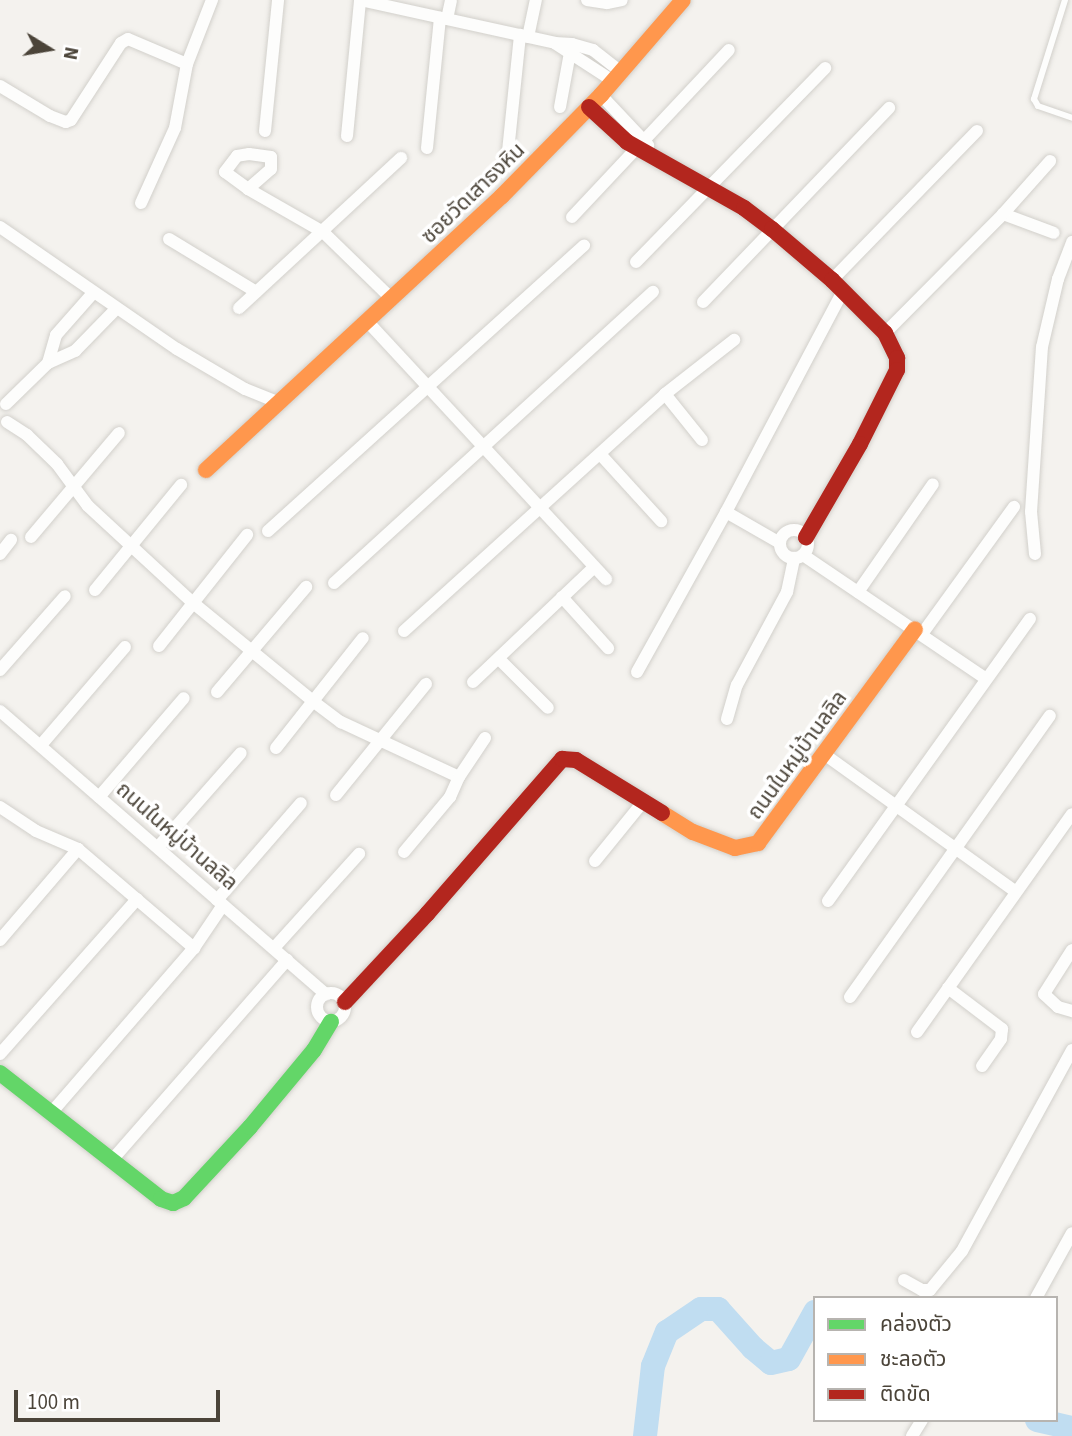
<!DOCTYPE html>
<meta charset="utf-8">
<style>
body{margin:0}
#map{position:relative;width:1072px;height:1436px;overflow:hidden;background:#f4f2ee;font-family:"Source Sans 3","Noto Sans Thai",sans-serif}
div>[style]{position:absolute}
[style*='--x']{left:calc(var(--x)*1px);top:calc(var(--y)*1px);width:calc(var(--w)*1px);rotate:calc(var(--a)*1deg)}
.river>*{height:24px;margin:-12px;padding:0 12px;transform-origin:12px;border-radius:12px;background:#c0ddf1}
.roads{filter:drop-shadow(0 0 2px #d2d0cb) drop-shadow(0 0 2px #d2d0cb)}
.lane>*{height:6px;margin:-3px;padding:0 3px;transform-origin:3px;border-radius:3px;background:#fdfdfc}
.street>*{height:12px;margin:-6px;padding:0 6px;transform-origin:6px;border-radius:6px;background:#fdfdfc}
.street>.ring{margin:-6px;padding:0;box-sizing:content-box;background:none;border:12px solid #fdfdfc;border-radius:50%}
.fast>*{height:16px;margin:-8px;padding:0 8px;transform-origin:8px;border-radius:8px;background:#63d668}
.slow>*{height:16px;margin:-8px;padding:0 8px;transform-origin:8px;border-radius:8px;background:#ff974d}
.jam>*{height:16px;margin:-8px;padding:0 8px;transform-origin:8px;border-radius:8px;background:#b3261e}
span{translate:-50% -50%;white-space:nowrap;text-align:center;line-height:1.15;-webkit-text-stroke:7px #fff;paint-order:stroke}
.street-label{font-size:21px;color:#4b4439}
.legend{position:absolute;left:813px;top:1296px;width:245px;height:126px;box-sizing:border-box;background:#fff;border:2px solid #b7b4b0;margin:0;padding:9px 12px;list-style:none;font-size:21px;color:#4b4439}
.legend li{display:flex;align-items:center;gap:14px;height:35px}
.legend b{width:35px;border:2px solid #b7b4b0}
.north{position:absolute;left:14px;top:14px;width:70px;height:70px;-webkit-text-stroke:5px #fff;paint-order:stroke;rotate:101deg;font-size:19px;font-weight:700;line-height:28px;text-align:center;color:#4b4439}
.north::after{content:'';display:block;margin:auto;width:24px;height:32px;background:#4b4439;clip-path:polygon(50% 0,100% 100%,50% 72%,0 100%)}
.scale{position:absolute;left:14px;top:1390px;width:206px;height:32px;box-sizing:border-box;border:4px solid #4b4439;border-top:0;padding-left:9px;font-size:21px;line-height:24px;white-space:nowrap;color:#4b4439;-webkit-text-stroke:5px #fff;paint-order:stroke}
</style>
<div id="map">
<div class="river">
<div style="--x:1037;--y:1420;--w:36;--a:13"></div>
<div style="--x:645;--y:1436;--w:70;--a:-83.5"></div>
<div style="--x:653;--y:1366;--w:37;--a:-68"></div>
<div style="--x:667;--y:1332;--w:41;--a:-34.1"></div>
<div style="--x:701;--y:1309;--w:17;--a:0"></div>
<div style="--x:718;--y:1309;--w:52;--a:48.1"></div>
<div style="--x:753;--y:1348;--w:23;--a:40"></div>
<div style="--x:771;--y:1363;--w:18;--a:-13"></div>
<div style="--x:789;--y:1359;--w:54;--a:-61"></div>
</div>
<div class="roads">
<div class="lane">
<div style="--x:1065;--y:0;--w:104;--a:107.4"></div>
<div style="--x:1034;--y:99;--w:8;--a:60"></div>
<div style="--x:1038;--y:106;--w:36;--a:19"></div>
</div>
<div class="street">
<div style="--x:360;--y:0;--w:200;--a:12.4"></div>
<div style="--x:555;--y:43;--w:17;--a:3"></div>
<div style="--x:572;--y:44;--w:22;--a:16"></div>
<div style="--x:593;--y:50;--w:36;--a:38"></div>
<div style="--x:587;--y:0;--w:20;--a:9"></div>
<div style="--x:607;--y:3;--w:15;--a:-11"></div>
<div style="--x:447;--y:19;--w:19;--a:-78"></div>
<div style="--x:528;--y:37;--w:38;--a:-78"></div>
<div style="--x:556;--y:44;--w:68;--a:33"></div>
<div style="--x:0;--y:86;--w:58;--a:31"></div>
<div style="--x:50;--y:116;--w:17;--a:21"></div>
<div style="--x:66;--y:122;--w:5;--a:-22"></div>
<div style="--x:71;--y:120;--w:92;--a:-57"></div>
<div style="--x:121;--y:43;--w:8;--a:-30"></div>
<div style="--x:128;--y:39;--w:64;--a:23"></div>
<div style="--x:601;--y:95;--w:69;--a:46.8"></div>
<div style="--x:560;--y:107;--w:61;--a:-79.6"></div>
<div style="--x:265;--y:131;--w:132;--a:-84.3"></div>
<div style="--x:347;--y:136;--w:137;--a:-84.5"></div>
<div style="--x:427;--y:148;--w:131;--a:-84.3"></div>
<div style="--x:507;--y:161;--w:127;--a:-84.1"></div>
<div style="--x:248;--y:189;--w:30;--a:-41"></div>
<div style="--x:271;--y:169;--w:12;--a:-90"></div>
<div style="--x:271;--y:157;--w:22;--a:-172"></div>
<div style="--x:249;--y:154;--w:12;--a:171"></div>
<div style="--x:237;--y:156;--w:20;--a:127"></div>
<div style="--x:225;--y:172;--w:29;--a:36"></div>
<div style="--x:248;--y:189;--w:86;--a:29.8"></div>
<div style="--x:323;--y:232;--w:96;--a:44.2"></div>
<div style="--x:141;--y:203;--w:82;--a:-65.6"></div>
<div style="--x:175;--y:128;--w:65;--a:-79.4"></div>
<div style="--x:187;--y:64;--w:69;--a:-68.7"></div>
<div style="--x:1003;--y:214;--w:54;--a:20.4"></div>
<div style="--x:572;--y:217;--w:229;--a:-46.8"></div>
<div style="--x:0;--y:227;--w:215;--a:34.6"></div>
<div style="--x:177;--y:349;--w:79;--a:30.5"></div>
<div style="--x:245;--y:389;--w:35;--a:22"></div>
<div style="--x:169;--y:239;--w:102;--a:31.3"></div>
<div style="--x:636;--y:262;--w:271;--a:-45.7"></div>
<div style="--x:832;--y:280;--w:208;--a:-45.8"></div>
<div style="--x:703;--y:302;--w:269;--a:-46.2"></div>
<div style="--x:239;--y:308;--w:221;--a:-42.8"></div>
<div style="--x:367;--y:321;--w:352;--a:47.2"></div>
<div style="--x:885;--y:333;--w:168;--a:-45.2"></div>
<div style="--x:1003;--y:214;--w:71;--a:-48.4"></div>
<div style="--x:48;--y:363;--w:29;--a:-74"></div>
<div style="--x:56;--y:335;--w:56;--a:-48.6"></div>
<div style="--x:665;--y:394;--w:59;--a:51.2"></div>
<div style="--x:6;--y:404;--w:59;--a:-44.3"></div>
<div style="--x:48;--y:363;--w:30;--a:-24"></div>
<div style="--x:75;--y:351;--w:59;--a:-45.7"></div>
<div style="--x:7;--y:422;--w:24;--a:33"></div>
<div style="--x:27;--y:435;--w:42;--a:44"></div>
<div style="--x:57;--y:464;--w:52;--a:53.6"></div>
<div style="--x:88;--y:506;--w:142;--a:42.7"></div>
<div style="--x:192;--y:602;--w:158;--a:39.3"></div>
<div style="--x:314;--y:702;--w:34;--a:37"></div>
<div style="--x:341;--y:722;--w:130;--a:25"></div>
<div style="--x:600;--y:454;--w:91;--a:47.7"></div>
<div style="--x:726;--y:512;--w:62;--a:29.9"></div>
<div class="ring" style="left:780px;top:530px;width:16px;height:16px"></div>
<div style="--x:268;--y:531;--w:426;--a:-42.1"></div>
<div style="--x:31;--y:537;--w:136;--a:-49.8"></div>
<div style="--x:0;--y:554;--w:18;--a:-52"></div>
<div style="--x:1035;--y:554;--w:42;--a:-95.4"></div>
<div style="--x:1031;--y:512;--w:165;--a:-86.2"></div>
<div style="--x:1042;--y:347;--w:70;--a:-76.8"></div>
<div style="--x:1058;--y:279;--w:40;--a:-69"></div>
<div style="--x:803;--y:555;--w:220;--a:34.1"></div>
<div style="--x:334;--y:583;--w:432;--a:-42.4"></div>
<div style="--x:95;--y:590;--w:136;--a:-50.7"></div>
<div style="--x:858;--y:592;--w:131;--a:-55.2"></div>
<div style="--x:562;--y:597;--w:69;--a:48"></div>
<div style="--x:404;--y:631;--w:353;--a:-42.2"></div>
<div style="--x:665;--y:394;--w:88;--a:-38"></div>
<div style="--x:922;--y:634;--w:157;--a:-54.1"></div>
<div style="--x:159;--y:646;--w:142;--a:-51.6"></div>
<div style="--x:499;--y:659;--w:69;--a:45"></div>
<div style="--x:0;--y:670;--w:98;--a:-48.7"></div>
<div style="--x:637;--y:672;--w:183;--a:-60.9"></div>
<div style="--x:726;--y:512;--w:250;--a:-62.1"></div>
<div style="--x:473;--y:682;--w:167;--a:-43.5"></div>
<div style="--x:217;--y:692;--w:138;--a:-49.7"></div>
<div style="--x:0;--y:711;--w:432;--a:41"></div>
<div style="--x:727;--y:719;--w:35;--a:-74"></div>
<div style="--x:737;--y:685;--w:106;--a:-61.7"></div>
<div style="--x:787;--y:592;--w:35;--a:-78"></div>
<div style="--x:41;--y:745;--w:129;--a:-49.4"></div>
<div style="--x:276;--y:748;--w:140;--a:-51.7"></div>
<div style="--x:824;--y:754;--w:236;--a:35.7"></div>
<div style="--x:336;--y:795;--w:143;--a:-51"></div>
<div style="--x:99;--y:797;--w:130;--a:-49.4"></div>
<div style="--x:0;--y:807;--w:43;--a:33.7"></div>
<div style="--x:36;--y:831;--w:46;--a:23.2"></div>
<div style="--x:78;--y:849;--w:153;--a:40.5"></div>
<div style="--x:194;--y:948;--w:52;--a:-56"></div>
<div style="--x:158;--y:847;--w:125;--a:-48.6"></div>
<div style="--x:404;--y:852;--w:72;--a:-50.1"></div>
<div style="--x:450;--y:797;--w:22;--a:-66"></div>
<div style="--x:459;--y:777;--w:47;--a:-56.3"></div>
<div style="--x:595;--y:861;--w:76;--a:-50.9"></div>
<div style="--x:217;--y:900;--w:128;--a:-49.1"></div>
<div style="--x:828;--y:901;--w:347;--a:-54.4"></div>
<div style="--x:0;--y:940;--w:120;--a:-49.4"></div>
<div style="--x:274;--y:948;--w:127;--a:-47.9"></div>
<div style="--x:1072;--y:950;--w:52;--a:122.5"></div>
<div style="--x:1044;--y:994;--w:19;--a:43"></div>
<div style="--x:1058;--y:1007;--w:15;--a:16"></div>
<div style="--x:948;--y:988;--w:68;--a:37.2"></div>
<div style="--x:1002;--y:1029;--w:10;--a:96"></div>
<div style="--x:1001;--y:1039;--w:33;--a:125"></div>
<div class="ring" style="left:317px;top:993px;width:16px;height:16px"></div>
<div style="--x:850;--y:997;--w:345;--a:-54.6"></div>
<div style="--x:917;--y:1032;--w:267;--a:-54.6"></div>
<div style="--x:0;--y:1054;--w:207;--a:-48.5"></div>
<div style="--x:51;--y:1113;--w:218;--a:-49.1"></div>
<div style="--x:112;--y:1160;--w:266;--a:-48.8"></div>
<div style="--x:904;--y:1280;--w:21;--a:29"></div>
<div style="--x:922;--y:1290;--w:8;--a:0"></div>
<div style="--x:930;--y:1290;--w:50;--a:-50.6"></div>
<div style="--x:962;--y:1251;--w:229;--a:-61.3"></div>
<div style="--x:1036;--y:1298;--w:74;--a:-61"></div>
<div style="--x:912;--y:1436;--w:19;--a:-58"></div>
</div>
<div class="fast">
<div style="--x:0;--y:1073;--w:204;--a:38"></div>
<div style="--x:161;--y:1199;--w:13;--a:18"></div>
<div style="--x:173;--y:1203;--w:12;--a:-24"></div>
<div style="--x:184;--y:1198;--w:97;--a:-47.1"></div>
<div style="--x:250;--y:1127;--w:100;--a:-50.3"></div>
<div style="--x:314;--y:1050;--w:33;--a:-59"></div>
</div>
<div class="slow">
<div style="--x:206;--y:470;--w:403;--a:-42.8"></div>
<div style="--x:502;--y:196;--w:141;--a:-45.6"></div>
<div style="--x:601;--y:95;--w:125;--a:-49.2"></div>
<div style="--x:662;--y:813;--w:36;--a:32"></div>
<div style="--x:693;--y:832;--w:45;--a:20.9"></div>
<div style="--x:735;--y:848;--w:24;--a:-12"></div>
<div style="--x:758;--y:843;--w:265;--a:-53.7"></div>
</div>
<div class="jam">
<div style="--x:589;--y:107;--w:52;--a:42.6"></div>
<div style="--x:627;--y:142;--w:134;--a:29.4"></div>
<div style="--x:744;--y:208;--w:35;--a:37"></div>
<div style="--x:772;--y:229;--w:79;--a:40.4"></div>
<div style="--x:832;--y:280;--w:75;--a:45"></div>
<div style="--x:885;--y:333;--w:28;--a:64"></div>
<div style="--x:897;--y:358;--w:12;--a:90"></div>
<div style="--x:897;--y:370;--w:83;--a:116.6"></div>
<div style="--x:860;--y:444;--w:108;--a:120.1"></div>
<div style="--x:345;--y:1002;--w:120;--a:-47"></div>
<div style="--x:427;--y:914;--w:206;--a:-48.9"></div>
<div style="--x:562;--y:759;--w:14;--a:4"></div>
<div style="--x:576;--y:760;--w:101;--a:31.6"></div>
</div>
</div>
<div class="street-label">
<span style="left:473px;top:193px;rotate:-44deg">ซอยวัดเสาธงหิน</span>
<span style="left:797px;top:755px;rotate:-54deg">ถนนในหมู่บ้านลลิล</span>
<span style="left:177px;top:836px;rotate:41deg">ถนนในหมู่บ้านลลิล</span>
</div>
<ul class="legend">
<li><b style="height:9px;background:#63d668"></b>คล่องตัว</li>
<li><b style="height:9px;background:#ff974d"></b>ชะลอตัว</li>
<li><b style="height:9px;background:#b3261e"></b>ติดขัด</li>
</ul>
<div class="north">N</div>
<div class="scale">100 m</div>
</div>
